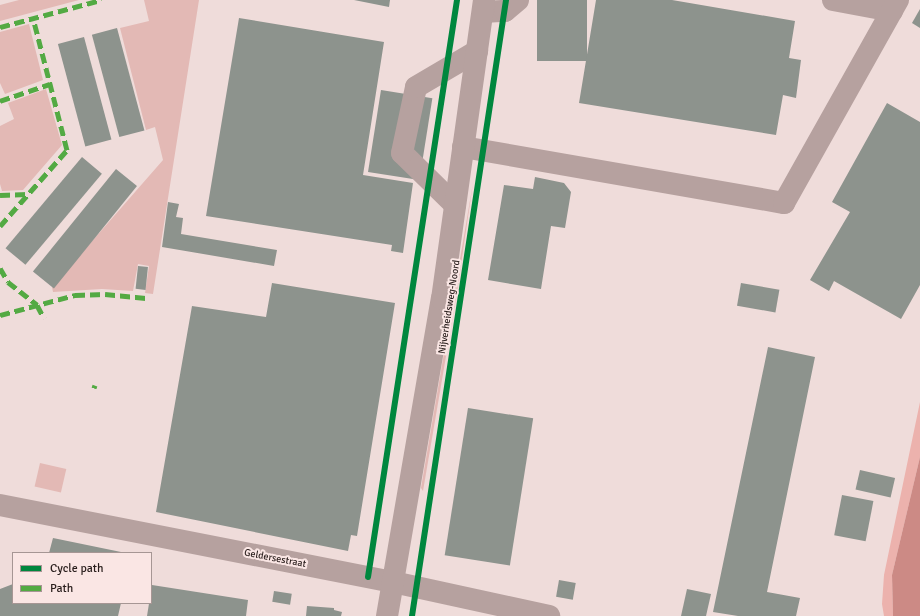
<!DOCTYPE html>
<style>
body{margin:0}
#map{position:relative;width:920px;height:616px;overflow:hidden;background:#efdcda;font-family:Signika,sans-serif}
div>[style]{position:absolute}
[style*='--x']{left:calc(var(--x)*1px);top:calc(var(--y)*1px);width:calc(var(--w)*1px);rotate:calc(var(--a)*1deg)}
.green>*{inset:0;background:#e3b9b5;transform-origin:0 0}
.forest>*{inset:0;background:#ecb2ad}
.water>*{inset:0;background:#cc8a85}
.building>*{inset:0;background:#8d938d;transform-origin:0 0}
.minor>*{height:22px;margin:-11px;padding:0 11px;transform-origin:11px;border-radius:11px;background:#b6a19f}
.quiet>*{height:5px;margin-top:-2.5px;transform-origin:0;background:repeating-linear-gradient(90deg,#53aa43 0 10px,transparent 0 15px)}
.cycleway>*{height:6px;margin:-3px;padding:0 3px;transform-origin:3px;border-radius:3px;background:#00873e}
span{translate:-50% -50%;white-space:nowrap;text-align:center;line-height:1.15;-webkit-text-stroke:4px #fae6e4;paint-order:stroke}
.street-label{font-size:10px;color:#291e1c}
.legend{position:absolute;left:12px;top:552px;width:140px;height:52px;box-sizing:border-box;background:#fae6e4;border:1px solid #a69694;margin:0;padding:5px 7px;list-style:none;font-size:12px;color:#291e1c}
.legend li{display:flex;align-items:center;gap:8px;height:20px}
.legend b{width:20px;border:1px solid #a69694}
</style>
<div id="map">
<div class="green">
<div style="clip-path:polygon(19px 0,79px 0,0 21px,0 5px)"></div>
<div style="clip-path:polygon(144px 0,199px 0,153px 294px,145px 293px,149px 266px,138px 264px,133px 291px,102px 289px,53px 292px,52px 287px,163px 160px,155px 127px,146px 130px,120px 28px,149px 21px)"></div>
<div style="clip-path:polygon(29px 24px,43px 80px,5px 94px,0 83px,0 32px)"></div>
<div style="clip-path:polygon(46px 89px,62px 145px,23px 190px,2px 191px,0 184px,0 126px,14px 119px,8px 103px)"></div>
<div style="clip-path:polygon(473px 183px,457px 292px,423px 491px,421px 488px)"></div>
<div style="left:40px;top:463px;width:27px;height:24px;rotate:13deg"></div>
</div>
<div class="forest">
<div style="clip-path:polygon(920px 402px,920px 457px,892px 575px,893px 616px,884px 616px,882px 604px,884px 575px)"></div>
</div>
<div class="water">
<div style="clip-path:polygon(920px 457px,920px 616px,893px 616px,892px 575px)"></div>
</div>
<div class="building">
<div style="clip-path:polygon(354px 0,390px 0,389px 7px)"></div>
<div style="left:537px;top:0;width:50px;height:61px"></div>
<div style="clip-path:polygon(596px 0,672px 0,795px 21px,789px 58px,801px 60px,796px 98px,783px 95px,776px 135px,579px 103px)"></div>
<div style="clip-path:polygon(920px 9px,920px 28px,912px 23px)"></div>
<div style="clip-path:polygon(239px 18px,384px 42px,363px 175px,413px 183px,403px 253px,391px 251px,392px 245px,206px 216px)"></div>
<div style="left:117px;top:28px;width:106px;height:26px;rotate:75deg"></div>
<div style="left:84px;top:37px;width:106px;height:27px;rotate:75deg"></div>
<div style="left:381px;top:90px;width:52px;height:83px;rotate:9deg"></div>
<div style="clip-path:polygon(887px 103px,920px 122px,920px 285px,901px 319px,834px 281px,829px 291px,810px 280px,850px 212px,832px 202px)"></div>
<div style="left:82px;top:157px;width:26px;height:119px;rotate:40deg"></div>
<div style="left:116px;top:169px;width:27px;height:132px;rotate:39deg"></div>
<div style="clip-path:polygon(535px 177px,564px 183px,571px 192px,565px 228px,551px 226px,541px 289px,488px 280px,504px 185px,533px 189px)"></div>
<div style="clip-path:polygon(168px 202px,179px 204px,176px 217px,183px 218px,181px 234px,277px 250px,274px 266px,162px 247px)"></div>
<div style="left:138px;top:266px;width:10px;height:23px;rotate:6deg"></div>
<div style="clip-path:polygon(272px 283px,395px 303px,357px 536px,351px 535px,348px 551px,156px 512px,192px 306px,266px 317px)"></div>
<div style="left:741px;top:283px;width:39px;height:23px;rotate:10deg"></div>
<div style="clip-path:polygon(768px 347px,815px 357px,767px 592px,800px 598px,796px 616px,738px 616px,713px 612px)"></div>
<div style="left:468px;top:408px;width:66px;height:149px;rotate:9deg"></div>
<div style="left:860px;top:470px;width:36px;height:20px;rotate:13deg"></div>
<div style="left:842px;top:495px;width:32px;height:41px;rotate:11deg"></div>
<div style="clip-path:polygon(53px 538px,121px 552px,121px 553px,49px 553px)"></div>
<div style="left:559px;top:580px;width:17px;height:17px;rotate:10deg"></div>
<div style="clip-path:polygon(13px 584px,13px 603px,121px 603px,118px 616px,0 616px,0 589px)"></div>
<div style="clip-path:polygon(152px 585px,248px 600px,246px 616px,147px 616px)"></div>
<div style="clip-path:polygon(687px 589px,711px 594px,706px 616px,681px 616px)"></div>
<div style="left:274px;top:591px;width:18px;height:11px;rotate:9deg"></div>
<div style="clip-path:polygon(307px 606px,334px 608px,334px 610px,342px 612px,341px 616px,306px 616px)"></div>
</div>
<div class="minor">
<div style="--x:833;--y:0;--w:60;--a:10.6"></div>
<div style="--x:483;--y:12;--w:22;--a:-3"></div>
<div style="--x:505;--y:11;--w:17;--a:-40"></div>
<div style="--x:463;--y:147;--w:326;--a:9.9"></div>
<div style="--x:784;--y:203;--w:233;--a:-60.7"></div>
<div style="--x:455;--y:205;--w:74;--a:-135.5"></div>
<div style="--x:402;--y:153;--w:67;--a:-78"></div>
<div style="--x:416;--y:87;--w:71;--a:-30.5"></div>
<div style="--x:0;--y:505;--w:400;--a:11.1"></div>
<div style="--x:393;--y:582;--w:160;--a:12.3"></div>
<div style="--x:387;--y:616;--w:322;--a:-80.2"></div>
<div style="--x:442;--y:299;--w:302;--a:-82"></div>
</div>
<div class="quiet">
<div style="--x:0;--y:27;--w:105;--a:-15"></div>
<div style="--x:0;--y:101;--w:53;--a:-18.8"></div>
<div style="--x:0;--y:195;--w:28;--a:-2"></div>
<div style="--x:0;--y:226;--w:101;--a:-48.6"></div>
<div style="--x:67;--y:150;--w:136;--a:-104.4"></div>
<div style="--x:0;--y:268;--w:16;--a:60"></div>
<div style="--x:8;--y:282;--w:37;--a:38"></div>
<div style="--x:37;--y:305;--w:15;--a:62"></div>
<div style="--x:0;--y:315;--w:78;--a:-14.9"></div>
<div style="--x:75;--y:295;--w:30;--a:-2"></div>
<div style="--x:105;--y:294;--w:41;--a:5.6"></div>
<div style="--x:94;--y:388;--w:3;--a:-72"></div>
</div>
<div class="cycleway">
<div style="--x:368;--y:577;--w:584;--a:-81.23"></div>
<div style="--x:412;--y:616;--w:623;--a:-81.32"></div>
</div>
<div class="street-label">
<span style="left:450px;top:307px;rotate:-81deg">Nijverheidsweg-Noord</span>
<span style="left:275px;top:559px;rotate:11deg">Geldersestraat</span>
</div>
<ul class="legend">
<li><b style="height:5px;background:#00873e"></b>Cycle path</li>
<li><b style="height:5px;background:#53aa43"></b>Path</li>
</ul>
</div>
